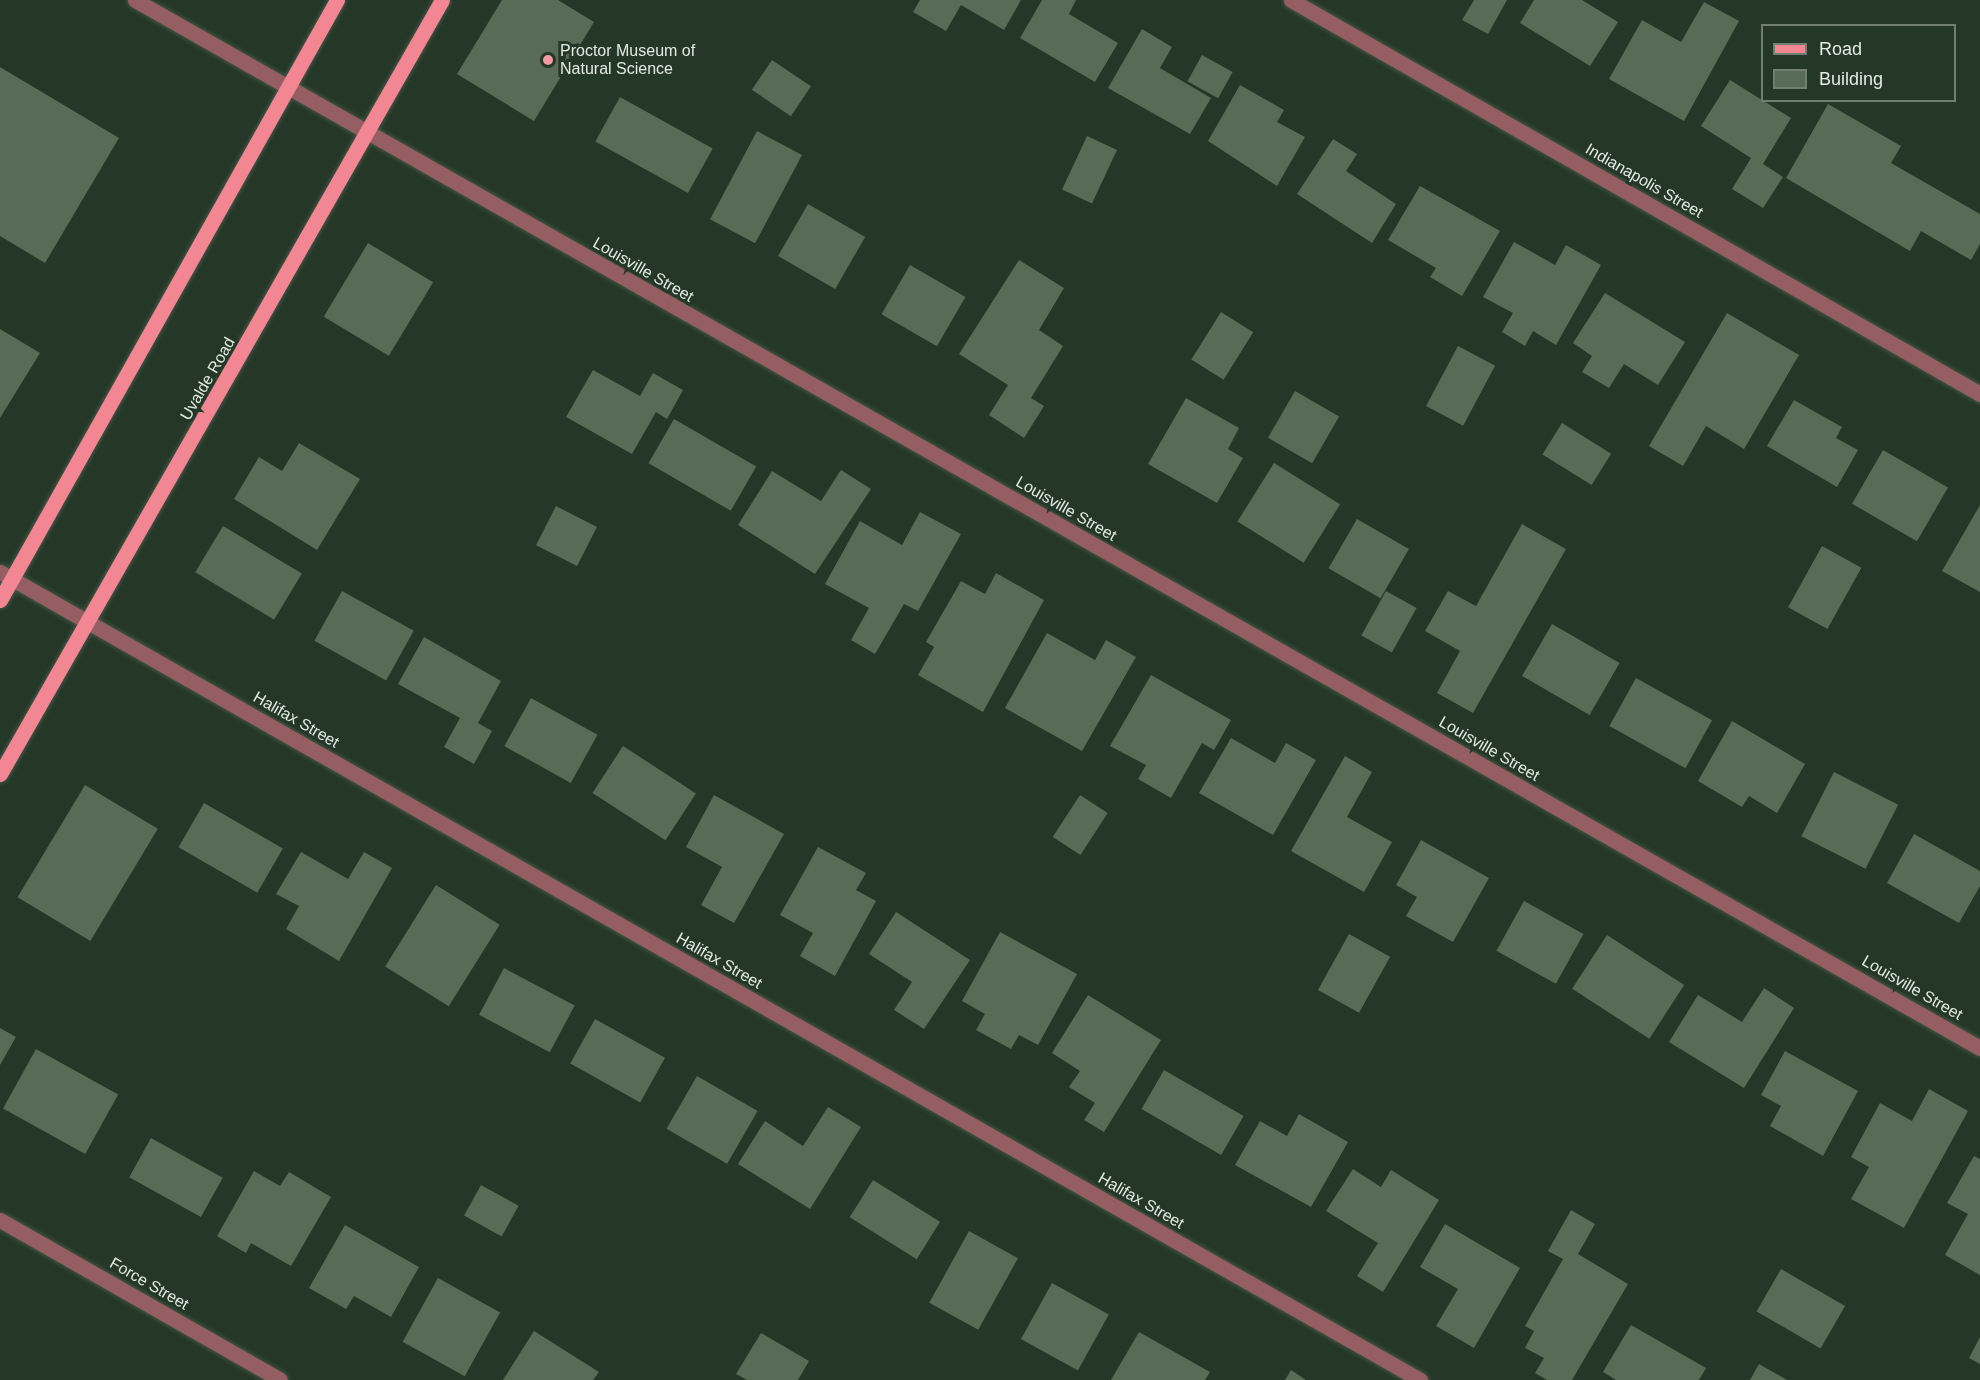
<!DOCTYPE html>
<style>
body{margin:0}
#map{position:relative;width:1980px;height:1380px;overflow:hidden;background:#253726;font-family:Helvetica,sans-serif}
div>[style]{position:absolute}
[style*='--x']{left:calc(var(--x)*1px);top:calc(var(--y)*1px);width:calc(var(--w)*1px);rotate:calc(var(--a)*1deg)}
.building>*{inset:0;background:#576b57;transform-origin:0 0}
.roads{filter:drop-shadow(0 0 2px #435444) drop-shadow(0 0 2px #435444)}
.minor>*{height:15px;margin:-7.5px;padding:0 7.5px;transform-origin:7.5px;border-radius:7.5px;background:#945e63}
.major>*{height:15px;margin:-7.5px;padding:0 7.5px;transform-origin:7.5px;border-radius:7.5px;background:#f38693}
.dots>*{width:16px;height:16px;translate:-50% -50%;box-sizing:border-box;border:3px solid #253726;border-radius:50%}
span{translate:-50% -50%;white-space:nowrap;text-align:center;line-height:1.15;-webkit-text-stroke:6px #253726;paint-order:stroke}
.poi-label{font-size:16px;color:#e0ece0}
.left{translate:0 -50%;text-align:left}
.street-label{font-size:16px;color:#e0ece0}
.legend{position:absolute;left:1761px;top:24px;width:195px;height:78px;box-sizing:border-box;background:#253726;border:2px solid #707f70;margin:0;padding:8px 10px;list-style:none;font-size:18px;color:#e0ece0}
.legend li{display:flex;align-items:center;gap:12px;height:30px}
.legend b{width:30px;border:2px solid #707f70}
</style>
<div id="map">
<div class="building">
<div style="clip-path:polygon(502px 0,558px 0,594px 22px,534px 121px,457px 74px)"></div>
<div style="clip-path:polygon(920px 0,1021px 0,1004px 30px,961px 5px,946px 31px,913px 12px)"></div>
<div style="clip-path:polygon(1042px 0,1076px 0,1069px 14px,1118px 43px,1095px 82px,1020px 38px)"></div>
<div style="clip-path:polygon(1474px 0,1507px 0,1488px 34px,1462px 20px)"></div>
<div style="clip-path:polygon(1534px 0,1582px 0,1618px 22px,1590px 66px,1520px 23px)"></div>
<div style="clip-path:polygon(1704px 2px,1739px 21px,1684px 121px,1609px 79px,1642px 20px,1681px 42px)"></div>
<div style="clip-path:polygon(1142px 29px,1172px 47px,1160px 68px,1211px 98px,1190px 134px,1108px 88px)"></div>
<div style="left:1202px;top:55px;width:35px;height:30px;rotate:29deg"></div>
<div style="left:772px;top:60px;width:47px;height:36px;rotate:34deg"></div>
<div style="clip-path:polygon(0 67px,119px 138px,45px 263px,0 236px)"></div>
<div style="clip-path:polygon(1730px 80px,1791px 118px,1763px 164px,1783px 177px,1763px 208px,1732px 189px,1751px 158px,1701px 126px)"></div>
<div style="clip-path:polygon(1240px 85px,1284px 110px,1277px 122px,1305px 137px,1277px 186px,1208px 141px)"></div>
<div style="left:620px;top:97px;width:106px;height:51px;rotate:29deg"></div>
<div style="clip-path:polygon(1828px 104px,1901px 146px,1891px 163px,1980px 214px,1980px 244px,1971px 260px,1921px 231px,1910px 251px,1786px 178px)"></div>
<div style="left:757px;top:131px;width:51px;height:100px;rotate:28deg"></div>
<div style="left:1087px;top:136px;width:33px;height:59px;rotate:25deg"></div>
<div style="clip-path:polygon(1333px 139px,1357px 154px,1346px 171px,1396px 204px,1372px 243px,1297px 194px)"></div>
<div style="clip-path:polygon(1420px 186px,1500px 231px,1462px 296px,1430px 277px,1436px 268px,1388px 240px)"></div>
<div style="left:808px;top:204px;width:66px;height:60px;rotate:30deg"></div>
<div style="clip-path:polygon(1514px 242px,1555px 265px,1566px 245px,1601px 265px,1556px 345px,1533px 331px,1525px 346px,1502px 332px,1513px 313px,1483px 297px)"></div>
<div style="left:368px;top:243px;width:76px;height:86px;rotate:31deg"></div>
<div style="clip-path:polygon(1019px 260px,1064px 288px,1039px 330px,1063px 346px,1031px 398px,1044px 406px,1024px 438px,989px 415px,1008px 385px,959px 354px)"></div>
<div style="left:910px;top:265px;width:64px;height:57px;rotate:30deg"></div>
<div style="clip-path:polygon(1605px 293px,1685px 342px,1658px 385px,1624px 364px,1609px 388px,1582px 372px,1592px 356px,1573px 343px)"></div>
<div style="left:1221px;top:312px;width:38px;height:56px;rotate:32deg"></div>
<div style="clip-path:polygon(1727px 313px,1799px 355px,1744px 449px,1706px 426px,1683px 466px,1649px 446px)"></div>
<div style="clip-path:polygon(0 329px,40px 353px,0 418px)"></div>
<div style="left:1458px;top:346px;width:42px;height:68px;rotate:28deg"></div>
<div style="clip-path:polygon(593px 370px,640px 396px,653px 373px,683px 390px,667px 419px,656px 412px,632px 454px,566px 417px)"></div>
<div style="left:1295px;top:391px;width:51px;height:54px;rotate:30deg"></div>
<div style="clip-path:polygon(1186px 398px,1239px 428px,1228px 449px,1243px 458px,1217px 503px,1148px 464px)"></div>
<div style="clip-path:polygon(1794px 400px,1842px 427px,1836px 438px,1858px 450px,1837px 487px,1767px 446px)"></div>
<div style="left:674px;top:419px;width:95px;height:51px;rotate:30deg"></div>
<div style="left:1562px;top:423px;width:58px;height:37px;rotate:32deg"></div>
<div style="clip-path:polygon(299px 443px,360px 479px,317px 550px,234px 499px,259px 457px,282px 471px)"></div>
<div style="left:1883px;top:450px;width:75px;height:62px;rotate:30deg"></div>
<div style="left:1274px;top:463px;width:78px;height:69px;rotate:32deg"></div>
<div style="clip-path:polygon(841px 470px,871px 489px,815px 574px,738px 525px,772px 471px,821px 501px)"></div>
<div style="clip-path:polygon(1980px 505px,1980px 592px,1942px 571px)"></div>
<div style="left:556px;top:506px;width:46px;height:44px;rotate:27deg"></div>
<div style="clip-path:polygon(920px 512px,961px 534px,918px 611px,904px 604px,875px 654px,851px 640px,869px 608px,825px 584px,860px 521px,902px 545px)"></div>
<div style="left:1357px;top:519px;width:60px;height:57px;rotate:30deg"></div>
<div style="clip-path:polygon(1522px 524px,1566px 549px,1473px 713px,1437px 693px,1460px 651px,1425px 631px,1448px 591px,1476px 606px)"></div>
<div style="left:223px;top:526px;width:92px;height:54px;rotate:31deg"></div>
<div style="left:1822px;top:546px;width:45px;height:70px;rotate:29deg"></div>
<div style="clip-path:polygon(996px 573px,1044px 600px,983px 712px,918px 675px,934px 647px,926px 642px,961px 581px,985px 594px)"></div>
<div style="left:342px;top:591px;width:82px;height:57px;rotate:29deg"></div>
<div style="left:1386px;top:591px;width:35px;height:51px;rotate:29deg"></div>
<div style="left:1552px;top:624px;width:78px;height:60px;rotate:30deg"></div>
<div style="clip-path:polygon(1047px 633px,1095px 660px,1106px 640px,1136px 657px,1082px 751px,1005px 708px)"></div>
<div style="clip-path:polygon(424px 637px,501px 681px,478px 723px,492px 731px,474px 764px,444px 747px,460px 718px,398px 684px)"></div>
<div style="clip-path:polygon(1151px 675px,1231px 720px,1214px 750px,1202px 743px,1171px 798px,1138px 779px,1146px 765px,1110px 746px)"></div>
<div style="left:1636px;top:678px;width:87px;height:55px;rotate:29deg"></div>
<div style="left:531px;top:698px;width:76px;height:55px;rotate:29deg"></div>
<div style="clip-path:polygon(1732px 721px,1805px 764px,1777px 813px,1749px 796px,1742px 807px,1698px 781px)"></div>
<div style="clip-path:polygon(1231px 738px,1275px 763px,1286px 743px,1316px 760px,1273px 835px,1199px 793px)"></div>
<div style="left:623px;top:746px;width:87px;height:56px;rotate:33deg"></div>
<div style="clip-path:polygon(1345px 756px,1372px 772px,1347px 817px,1392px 842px,1364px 892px,1291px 851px)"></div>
<div style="left:1834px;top:772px;width:72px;height:72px;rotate:27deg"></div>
<div style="left:85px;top:785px;width:85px;height:131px;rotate:31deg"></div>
<div style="clip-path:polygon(714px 795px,784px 834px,734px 923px,701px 905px,722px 867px,686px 847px)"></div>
<div style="left:1080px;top:795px;width:33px;height:50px;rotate:33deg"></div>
<div style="left:204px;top:803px;width:91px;height:51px;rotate:30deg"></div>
<div style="clip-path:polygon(1914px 834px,1980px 871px,1980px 886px,1959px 923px,1887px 883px)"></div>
<div style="clip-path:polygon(1421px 840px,1489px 878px,1453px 942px,1406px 916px,1417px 897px,1396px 885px)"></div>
<div style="clip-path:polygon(818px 847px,866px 873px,856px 890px,876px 901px,835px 976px,800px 956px,813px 933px,780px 915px)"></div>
<div style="clip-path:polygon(301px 852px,348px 879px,364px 852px,392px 868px,339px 961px,286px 929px,299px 906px,276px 894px)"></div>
<div style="left:436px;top:885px;width:75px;height:96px;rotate:32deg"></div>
<div style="left:1524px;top:901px;width:68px;height:57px;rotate:29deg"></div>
<div style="clip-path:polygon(896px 912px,970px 960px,924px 1029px,894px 1010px,912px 982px,869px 954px)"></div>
<div style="clip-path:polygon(1000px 932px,1077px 974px,1038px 1045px,1019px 1035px,1011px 1049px,976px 1030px,985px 1014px,962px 1001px)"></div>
<div style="left:1349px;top:934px;width:47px;height:64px;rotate:29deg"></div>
<div style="left:1607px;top:935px;width:92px;height:64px;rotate:33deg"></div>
<div style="left:504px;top:968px;width:80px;height:53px;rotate:28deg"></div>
<div style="clip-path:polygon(1764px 988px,1794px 1008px,1744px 1088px,1669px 1042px,1698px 995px,1742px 1022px)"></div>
<div style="clip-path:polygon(1088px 995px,1161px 1040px,1104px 1132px,1084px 1120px,1095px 1103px,1069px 1087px,1080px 1071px,1052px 1053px)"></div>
<div style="left:595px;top:1019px;width:80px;height:51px;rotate:29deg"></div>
<div style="clip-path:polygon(0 1028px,16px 1037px,0 1065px)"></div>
<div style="left:36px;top:1049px;width:94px;height:68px;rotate:29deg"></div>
<div style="clip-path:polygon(1785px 1051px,1858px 1091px,1823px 1156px,1770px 1126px,1781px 1106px,1761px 1095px)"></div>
<div style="left:1164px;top:1070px;width:92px;height:45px;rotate:30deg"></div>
<div style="left:697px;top:1076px;width:70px;height:61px;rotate:30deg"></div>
<div style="clip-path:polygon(1929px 1089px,1968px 1111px,1904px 1228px,1851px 1199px,1869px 1167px,1851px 1157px,1880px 1103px,1912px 1121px)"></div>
<div style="clip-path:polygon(828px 1107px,861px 1127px,810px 1209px,738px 1164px,765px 1121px,803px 1146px)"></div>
<div style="clip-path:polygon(1299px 1114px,1348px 1142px,1311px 1207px,1235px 1165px,1260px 1121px,1287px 1136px)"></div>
<div style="left:151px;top:1138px;width:82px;height:45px;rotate:29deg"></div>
<div style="clip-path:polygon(1974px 1156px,1980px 1159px,1980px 1275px,1945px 1255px,1968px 1214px,1947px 1203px)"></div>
<div style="clip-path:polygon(1353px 1169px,1381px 1187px,1391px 1170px,1439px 1200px,1383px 1292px,1357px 1276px,1378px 1243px,1326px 1211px)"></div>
<div style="clip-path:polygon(254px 1171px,280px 1186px,289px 1172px,331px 1197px,291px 1266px,251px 1243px,246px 1253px,217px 1236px)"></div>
<div style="left:873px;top:1180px;width:79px;height:44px;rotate:32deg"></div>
<div style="left:481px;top:1185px;width:43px;height:35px;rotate:29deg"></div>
<div style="clip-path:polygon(1571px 1210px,1595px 1224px,1578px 1254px,1628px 1284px,1572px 1380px,1547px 1380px,1535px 1373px,1544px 1358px,1525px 1348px,1534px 1331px,1525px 1326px,1563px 1259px,1548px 1251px)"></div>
<div style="clip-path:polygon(1445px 1224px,1520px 1268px,1474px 1348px,1436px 1326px,1458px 1289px,1420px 1267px)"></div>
<div style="clip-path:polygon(345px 1225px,419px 1267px,391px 1317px,354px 1296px,346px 1309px,309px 1288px)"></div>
<div style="left:969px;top:1231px;width:56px;height:82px;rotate:29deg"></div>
<div style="left:1781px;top:1269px;width:74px;height:49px;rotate:30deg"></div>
<div style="left:438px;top:1278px;width:71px;height:73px;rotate:29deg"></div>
<div style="left:1052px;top:1283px;width:65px;height:64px;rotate:29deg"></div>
<div style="clip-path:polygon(1631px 1325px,1706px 1368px,1699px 1380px,1616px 1380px,1603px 1372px)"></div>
<div style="clip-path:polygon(534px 1331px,599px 1372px,593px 1380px,503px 1380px)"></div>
<div style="clip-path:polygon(1139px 1332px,1210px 1372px,1205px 1380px,1111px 1380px)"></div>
<div style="clip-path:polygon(761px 1333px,809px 1361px,798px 1380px,747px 1380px,736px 1374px)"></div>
<div style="clip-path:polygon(1980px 1337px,1980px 1364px,1969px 1358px)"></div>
<div style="clip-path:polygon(1759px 1364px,1787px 1380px,1750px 1380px)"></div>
<div style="clip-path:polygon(1291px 1370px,1306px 1380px,1285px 1380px)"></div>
</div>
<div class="roads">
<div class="minor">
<div style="--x:135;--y:0;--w:2122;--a:29.6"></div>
<div style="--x:1291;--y:0;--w:794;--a:29.76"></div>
<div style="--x:0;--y:572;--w:1634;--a:29.64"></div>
<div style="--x:0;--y:1220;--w:322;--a:29.7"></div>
</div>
<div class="major">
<div style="--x:0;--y:600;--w:688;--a:-60.68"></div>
<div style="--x:0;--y:774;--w:891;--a:-60.27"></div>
</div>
</div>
<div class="dots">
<div style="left:548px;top:60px;background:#f49aa4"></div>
</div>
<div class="poi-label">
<span class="left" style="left:560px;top:60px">Proctor Museum of<br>Natural Science</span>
</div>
<div class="street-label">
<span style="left:1644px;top:181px;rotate:30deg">Indianapolis Street</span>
<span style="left:643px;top:270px;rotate:30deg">Louisville Street</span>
<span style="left:208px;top:379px;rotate:-60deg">Uvalde Road</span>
<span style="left:1066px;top:509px;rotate:30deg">Louisville Street</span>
<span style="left:296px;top:720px;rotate:30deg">Halifax Street</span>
<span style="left:1489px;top:749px;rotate:30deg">Louisville Street</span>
<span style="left:719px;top:961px;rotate:30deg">Halifax Street</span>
<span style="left:1912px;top:988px;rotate:30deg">Louisville Street</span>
<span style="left:1141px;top:1201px;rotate:30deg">Halifax Street</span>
<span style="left:149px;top:1284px;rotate:30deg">Force Street</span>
</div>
<ul class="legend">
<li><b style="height:8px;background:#f38693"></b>Road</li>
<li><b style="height:16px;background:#576b57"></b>Building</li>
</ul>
</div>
